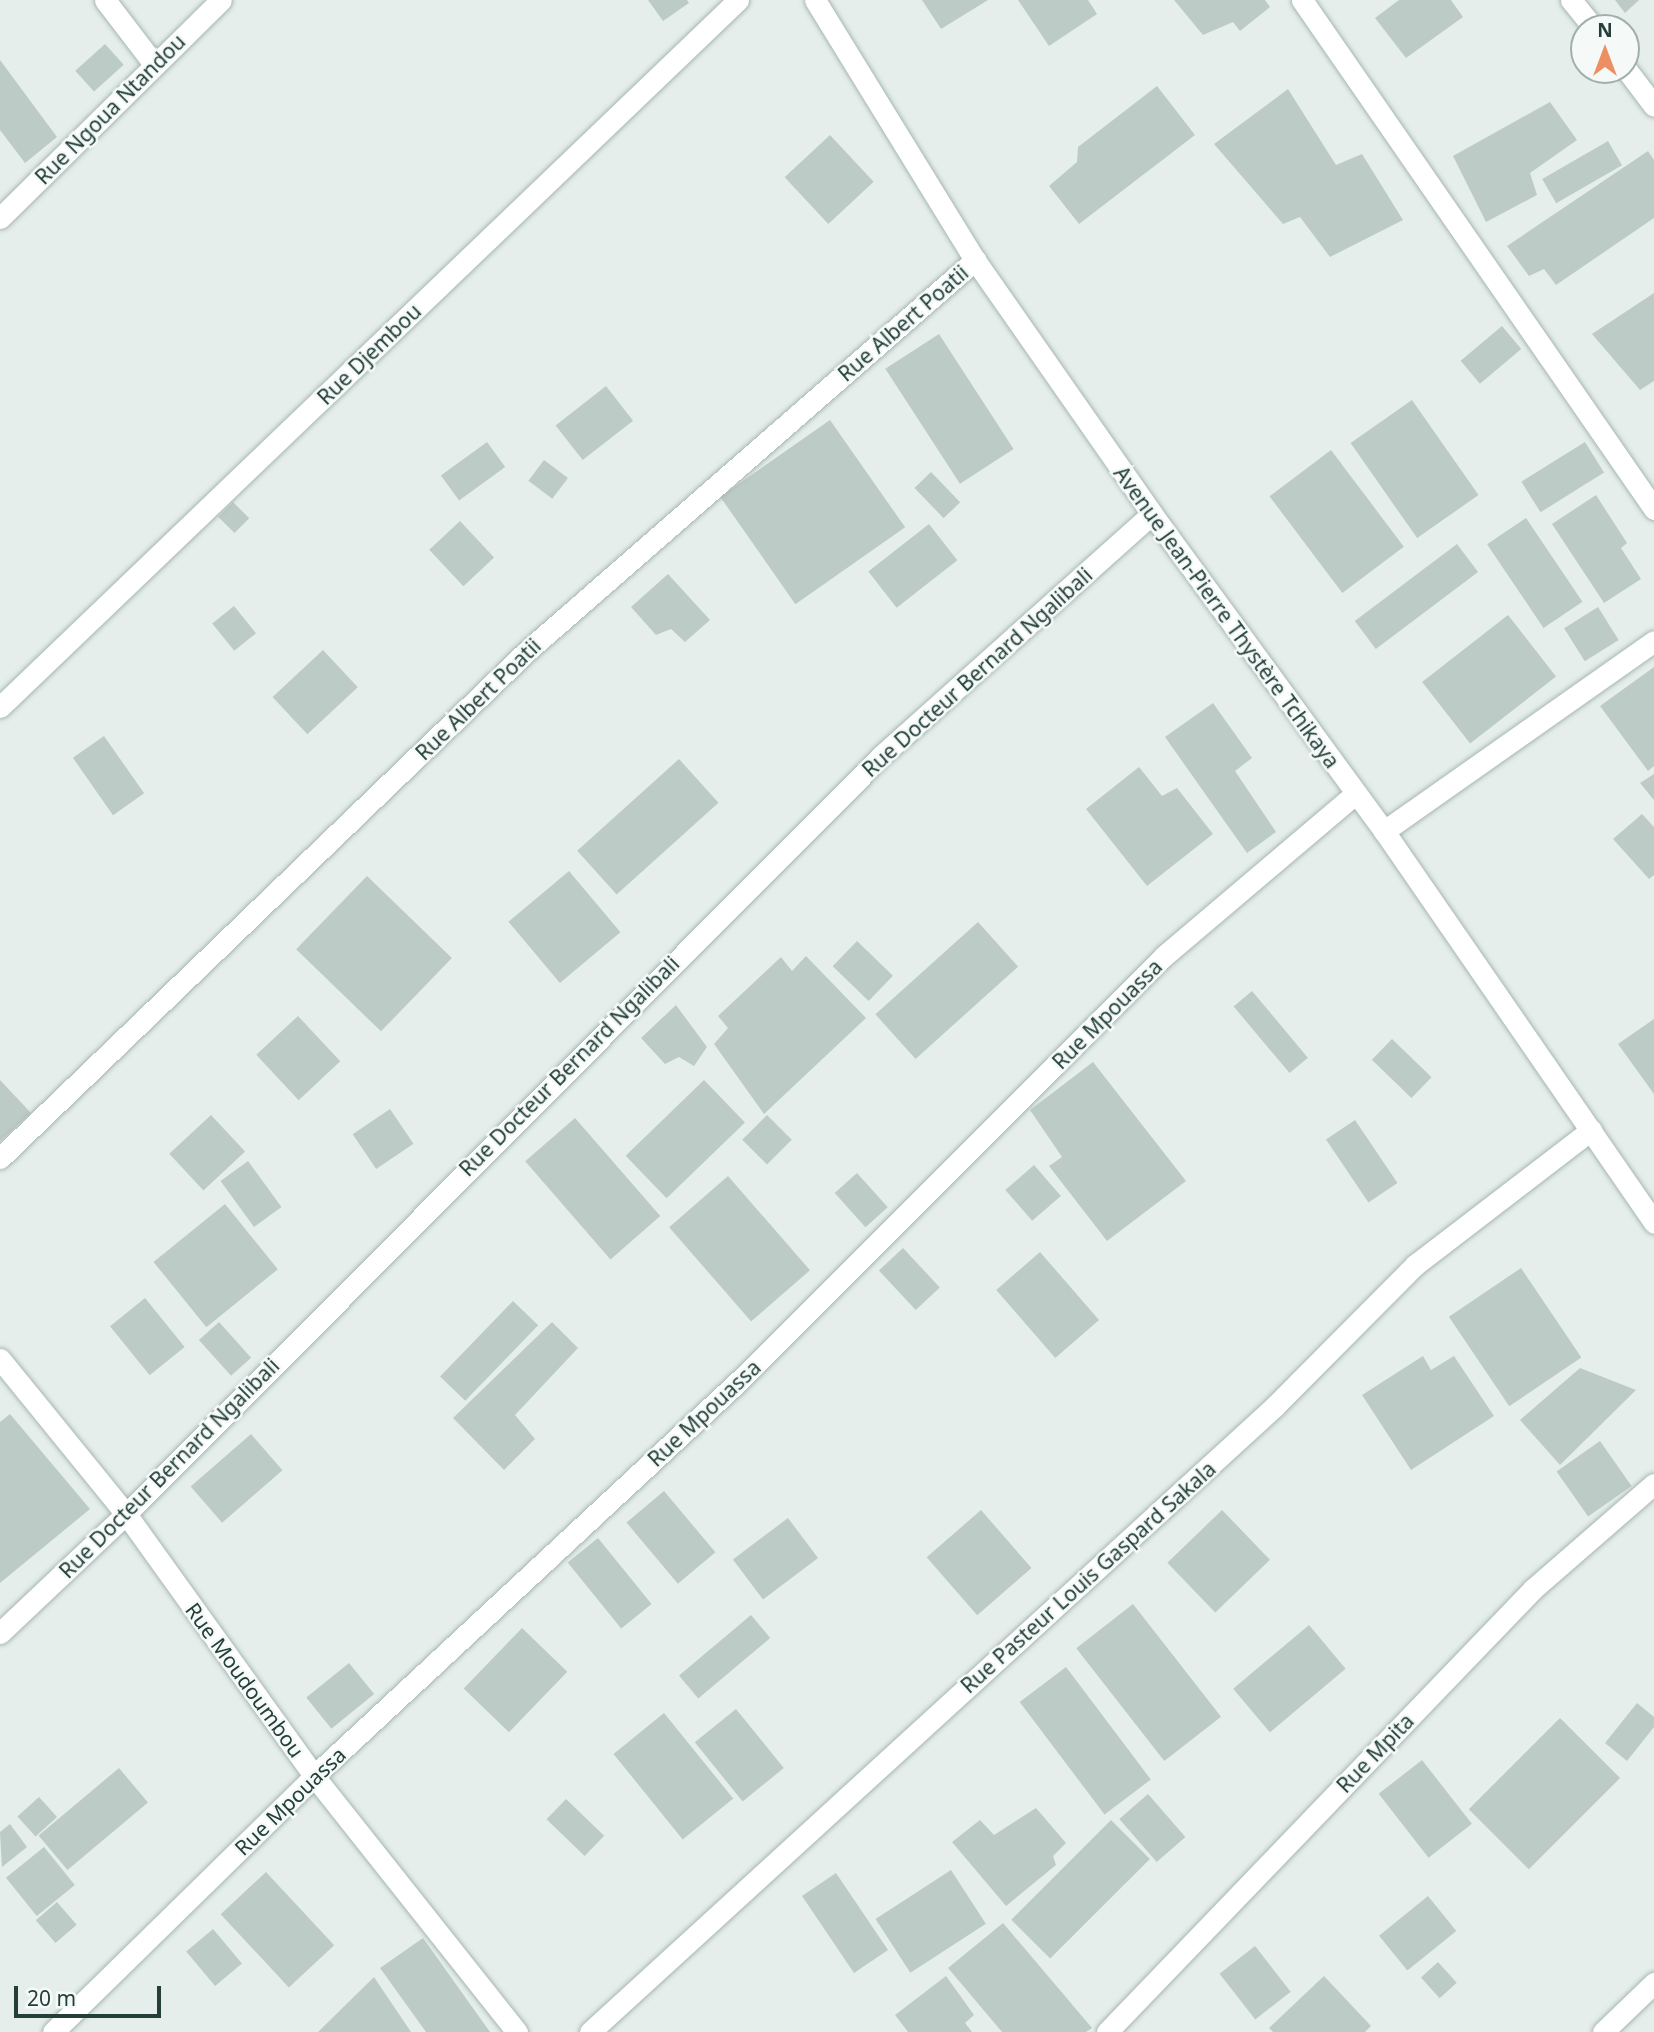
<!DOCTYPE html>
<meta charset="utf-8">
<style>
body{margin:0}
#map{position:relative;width:1654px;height:2032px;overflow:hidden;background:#e5eeea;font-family:"Noto Sans",sans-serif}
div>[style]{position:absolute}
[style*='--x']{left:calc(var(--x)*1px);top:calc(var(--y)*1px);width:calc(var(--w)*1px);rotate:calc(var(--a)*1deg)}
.building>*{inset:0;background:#bdcbc7;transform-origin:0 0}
.roads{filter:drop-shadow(0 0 2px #a7b6b2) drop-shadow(0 0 2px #a7b6b2)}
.minor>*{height:21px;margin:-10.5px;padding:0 10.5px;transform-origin:10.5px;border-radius:10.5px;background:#fff}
.tertiary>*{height:21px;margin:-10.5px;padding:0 10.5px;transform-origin:10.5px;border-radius:10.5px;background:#fff}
span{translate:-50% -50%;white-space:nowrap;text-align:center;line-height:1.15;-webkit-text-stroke:5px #f5faf8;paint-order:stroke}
.street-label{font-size:21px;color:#243f3a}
.north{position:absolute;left:1570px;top:14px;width:70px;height:70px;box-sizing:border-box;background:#f5faf8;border:2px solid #a1afac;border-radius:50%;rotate:0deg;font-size:19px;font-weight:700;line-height:28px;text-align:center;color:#243f3a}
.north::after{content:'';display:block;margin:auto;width:24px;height:32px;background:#ee8f63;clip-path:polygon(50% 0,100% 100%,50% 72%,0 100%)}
.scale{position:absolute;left:14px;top:1986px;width:147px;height:32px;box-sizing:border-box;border:4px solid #243f3a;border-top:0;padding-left:9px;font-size:21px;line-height:24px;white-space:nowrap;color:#243f3a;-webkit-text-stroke:5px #f5faf8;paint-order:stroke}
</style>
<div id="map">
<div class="building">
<div style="clip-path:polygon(648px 0,687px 0,689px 3px,663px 21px)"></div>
<div style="clip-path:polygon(922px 0,988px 0,941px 29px)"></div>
<div style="clip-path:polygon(1018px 0,1088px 0,1097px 14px,1049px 46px)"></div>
<div style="clip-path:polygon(1174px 0,1265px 0,1270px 7px,1240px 31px,1233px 22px,1203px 35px)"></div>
<div style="clip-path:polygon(1399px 0,1451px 0,1463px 17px,1406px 58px,1375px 18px)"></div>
<div style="clip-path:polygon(1615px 0,1639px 0,1625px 13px)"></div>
<div style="left:105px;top:44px;width:28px;height:40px;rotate:48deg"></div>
<div style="clip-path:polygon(0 60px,57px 137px,25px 163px,0 130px)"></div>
<div style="clip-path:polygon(1157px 86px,1195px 135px,1079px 224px,1049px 186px,1077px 162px,1078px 147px)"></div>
<div style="clip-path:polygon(1288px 89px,1336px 165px,1362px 154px,1403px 220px,1330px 257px,1300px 217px,1283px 224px,1214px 144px)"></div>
<div style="clip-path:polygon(1550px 102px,1577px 140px,1530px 173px,1537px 195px,1486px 222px,1453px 156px)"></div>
<div style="left:830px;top:135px;width:64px;height:62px;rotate:47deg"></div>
<div style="left:1608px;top:141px;width:28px;height:76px;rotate:60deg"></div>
<div style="clip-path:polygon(1648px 151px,1654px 160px,1654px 218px,1556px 285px,1544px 269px,1529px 276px,1507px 246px)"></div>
<div style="clip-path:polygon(1654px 293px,1654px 381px,1640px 390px,1592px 334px)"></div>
<div style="left:1502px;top:326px;width:30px;height:54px;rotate:50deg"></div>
<div style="left:939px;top:334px;width:137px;height:64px;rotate:57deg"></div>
<div style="left:606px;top:386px;width:44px;height:64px;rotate:52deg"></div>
<div style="left:1412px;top:400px;width:116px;height:75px;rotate:55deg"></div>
<div style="left:830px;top:420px;width:131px;height:134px;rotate:55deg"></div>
<div style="left:487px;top:442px;width:31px;height:57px;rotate:54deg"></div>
<div style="left:1585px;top:442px;width:36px;height:75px;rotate:58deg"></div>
<div style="left:1331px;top:450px;width:121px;height:77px;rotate:53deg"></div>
<div style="left:544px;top:460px;width:30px;height:26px;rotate:37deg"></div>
<div style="left:931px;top:472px;width:42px;height:23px;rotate:46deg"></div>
<div style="clip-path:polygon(1596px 495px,1627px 543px,1621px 548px,1641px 579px,1604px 603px,1552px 524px)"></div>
<div style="left:233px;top:502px;width:23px;height:21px;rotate:45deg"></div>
<div style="left:1526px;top:518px;width:101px;height:47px;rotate:56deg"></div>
<div style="left:460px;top:521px;width:50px;height:42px;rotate:47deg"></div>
<div style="left:929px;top:524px;width:46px;height:77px;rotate:52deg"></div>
<div style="left:1457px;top:544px;width:35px;height:128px;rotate:53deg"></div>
<div style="clip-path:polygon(668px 574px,710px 620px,685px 642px,671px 629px,656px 635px,631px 607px)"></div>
<div style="left:234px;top:606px;width:35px;height:28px;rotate:51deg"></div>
<div style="left:1598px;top:607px;width:39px;height:40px;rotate:58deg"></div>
<div style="left:1508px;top:615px;width:78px;height:109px;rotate:52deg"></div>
<div style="left:323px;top:650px;width:51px;height:69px;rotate:47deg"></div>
<div style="clip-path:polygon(1654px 667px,1654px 766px,1648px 771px,1600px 706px)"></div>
<div style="clip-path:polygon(1213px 703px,1252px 758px,1235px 771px,1276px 832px,1247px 853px,1165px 737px)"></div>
<div style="left:104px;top:736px;width:70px;height:38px;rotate:55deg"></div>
<div style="left:679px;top:759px;width:59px;height:137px;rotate:48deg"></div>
<div style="clip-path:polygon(1139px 767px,1162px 796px,1177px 788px,1213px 834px,1147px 886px,1086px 809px)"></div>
<div style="clip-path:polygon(1654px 774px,1654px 800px,1640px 783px)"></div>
<div style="clip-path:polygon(1642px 814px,1654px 827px,1654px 875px,1649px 879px,1613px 839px)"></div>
<div style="left:569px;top:871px;width:80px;height:79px;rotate:50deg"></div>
<div style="left:367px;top:876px;width:118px;height:102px;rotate:44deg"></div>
<div style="left:978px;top:922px;width:60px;height:138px;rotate:48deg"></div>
<div style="left:857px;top:941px;width:50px;height:35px;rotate:44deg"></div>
<div style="clip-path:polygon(806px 956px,866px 1018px,764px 1114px,714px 1044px,728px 1028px,718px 1016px,781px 957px,792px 971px)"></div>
<div style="left:1252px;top:991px;width:87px;height:24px;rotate:50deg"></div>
<div style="clip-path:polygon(676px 1005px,707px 1047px,694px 1066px,679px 1057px,665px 1064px,641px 1038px)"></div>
<div style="left:298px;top:1016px;width:62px;height:57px;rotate:47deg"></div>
<div style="clip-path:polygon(1654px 1019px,1654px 1094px,1618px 1044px)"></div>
<div style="left:1392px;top:1039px;width:55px;height:29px;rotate:44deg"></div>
<div style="clip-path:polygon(1093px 1062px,1186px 1181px,1107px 1241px,1049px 1166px,1062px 1157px,1030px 1110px)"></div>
<div style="clip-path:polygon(0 1080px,31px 1113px,0 1141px)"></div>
<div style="left:704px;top:1080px;width:59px;height:109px;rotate:46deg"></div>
<div style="left:390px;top:1109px;width:42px;height:45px;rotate:56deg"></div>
<div style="left:211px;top:1115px;width:50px;height:57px;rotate:47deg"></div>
<div style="left:767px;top:1115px;width:35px;height:35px;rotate:45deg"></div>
<div style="left:575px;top:1118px;width:130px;height:66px;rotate:49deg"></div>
<div style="left:1355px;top:1120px;width:76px;height:35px;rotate:56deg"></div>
<div style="left:248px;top:1161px;width:57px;height:34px;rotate:54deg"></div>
<div style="left:1034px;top:1165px;width:41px;height:38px;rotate:49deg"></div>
<div style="left:857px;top:1173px;width:46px;height:30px;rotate:48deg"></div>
<div style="left:728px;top:1176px;width:125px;height:78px;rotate:49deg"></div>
<div style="left:225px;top:1204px;width:84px;height:92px;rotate:51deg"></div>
<div style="left:903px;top:1248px;width:54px;height:33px;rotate:47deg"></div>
<div style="left:1040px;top:1252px;width:90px;height:58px;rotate:49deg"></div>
<div style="left:1521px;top:1268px;width:108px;height:87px;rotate:56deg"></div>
<div style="left:145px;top:1298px;width:63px;height:45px;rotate:51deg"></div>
<div style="left:513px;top:1301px;width:35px;height:105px;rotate:44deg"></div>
<div style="left:219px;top:1322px;width:48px;height:27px;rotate:48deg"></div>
<div style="clip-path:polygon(552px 1322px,578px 1348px,515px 1415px,535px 1439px,504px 1470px,453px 1418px)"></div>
<div style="clip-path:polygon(1423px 1356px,1431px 1370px,1454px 1356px,1494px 1416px,1411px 1470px,1362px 1395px)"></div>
<div style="clip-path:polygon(1580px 1368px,1636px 1390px,1560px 1465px,1520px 1420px)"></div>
<div style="clip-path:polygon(10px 1414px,90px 1509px,0 1583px,0 1422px)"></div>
<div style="left:251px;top:1434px;width:48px;height:80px;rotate:49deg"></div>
<div style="left:1600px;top:1441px;width:55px;height:53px;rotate:55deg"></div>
<div style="left:664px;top:1491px;width:80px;height:49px;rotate:50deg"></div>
<div style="left:981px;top:1510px;width:77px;height:72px;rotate:49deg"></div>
<div style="left:1222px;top:1510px;width:69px;height:76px;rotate:46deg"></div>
<div style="left:788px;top:1518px;width:50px;height:69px;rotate:53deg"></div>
<div style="left:598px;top:1538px;width:85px;height:39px;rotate:51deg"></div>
<div style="left:1133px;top:1604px;width:143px;height:72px;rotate:52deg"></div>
<div style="left:751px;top:1615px;width:30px;height:94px;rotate:50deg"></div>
<div style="left:1309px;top:1625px;width:57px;height:99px;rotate:50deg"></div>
<div style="left:522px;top:1628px;width:63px;height:84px;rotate:44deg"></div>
<div style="left:349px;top:1663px;width:40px;height:55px;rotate:51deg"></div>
<div style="left:1066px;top:1667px;width:141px;height:58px;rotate:53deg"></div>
<div style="clip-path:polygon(1637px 1703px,1654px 1717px,1654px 1727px,1627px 1761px,1605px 1743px)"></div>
<div style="left:736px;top:1709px;width:76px;height:53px;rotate:51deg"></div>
<div style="left:664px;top:1713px;width:110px;height:65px;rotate:51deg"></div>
<div style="left:1560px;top:1718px;width:85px;height:129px;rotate:45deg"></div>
<div style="left:1422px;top:1760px;width:81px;height:55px;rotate:52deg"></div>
<div style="left:119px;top:1768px;width:45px;height:105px;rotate:50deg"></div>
<div style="left:1148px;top:1794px;width:57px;height:38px;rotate:49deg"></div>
<div style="left:39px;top:1797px;width:27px;height:29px;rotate:48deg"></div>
<div style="left:566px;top:1799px;width:53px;height:28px;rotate:44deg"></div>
<div style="clip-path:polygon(1036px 1808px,1066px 1843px,1053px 1856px,1056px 1865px,1006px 1906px,952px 1842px,980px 1820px,994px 1835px)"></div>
<div style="left:1111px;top:1820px;width:55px;height:141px;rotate:45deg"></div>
<div style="clip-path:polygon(10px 1824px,27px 1847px,2px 1867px,0 1832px)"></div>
<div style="left:44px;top:1847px;width:49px;height:49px;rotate:51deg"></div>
<div style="left:951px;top:1870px;width:64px;height:90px;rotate:57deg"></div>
<div style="left:266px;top:1872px;width:100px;height:62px;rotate:47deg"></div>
<div style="left:836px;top:1873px;width:93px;height:41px;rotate:56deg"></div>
<div style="left:1428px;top:1896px;width:45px;height:63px;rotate:51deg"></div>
<div style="left:57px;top:1902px;width:30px;height:28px;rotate:49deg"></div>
<div style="clip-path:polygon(1003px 1923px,1092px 2028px,1086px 2032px,1002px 2032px,948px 1968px)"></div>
<div style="left:213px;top:1929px;width:45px;height:35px;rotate:50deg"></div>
<div style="clip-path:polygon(423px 1938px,490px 2032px,426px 2032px,380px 1968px)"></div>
<div style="left:1255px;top:1946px;width:58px;height:45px;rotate:52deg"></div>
<div style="left:1438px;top:1962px;width:28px;height:23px;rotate:48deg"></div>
<div style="clip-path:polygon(946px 1976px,974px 2015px,965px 2023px,972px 2032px,908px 2032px,895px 2015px)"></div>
<div style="clip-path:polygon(1324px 1976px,1371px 2026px,1365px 2032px,1273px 2032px,1269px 2028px)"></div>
<div style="clip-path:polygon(374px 1977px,411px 2032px,318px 2032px)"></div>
</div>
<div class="roads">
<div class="minor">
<div style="--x:105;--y:0;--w:81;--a:52.6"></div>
<div style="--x:1302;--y:0;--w:619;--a:55.33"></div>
<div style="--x:1571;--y:0;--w:36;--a:51"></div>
<div style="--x:1626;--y:69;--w:46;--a:52.9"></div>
<div style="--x:0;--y:218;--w:310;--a:-44.6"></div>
<div style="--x:0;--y:707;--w:1022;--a:-43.77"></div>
<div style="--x:1384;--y:831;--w:330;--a:-35.1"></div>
<div style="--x:0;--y:1158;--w:731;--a:-43.89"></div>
<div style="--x:527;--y:651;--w:595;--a:-41.11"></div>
<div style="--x:0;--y:1359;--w:200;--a:50.9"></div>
<div style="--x:126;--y:1514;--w:322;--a:54.3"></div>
<div style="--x:314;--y:1776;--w:327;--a:51.6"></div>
<div style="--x:0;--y:1633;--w:173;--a:-43.4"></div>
<div style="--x:126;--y:1514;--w:1070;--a:-45.11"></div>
<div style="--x:881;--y:756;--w:363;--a:-41.8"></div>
<div style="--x:53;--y:2032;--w:366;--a:-44.4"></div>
<div style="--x:314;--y:1776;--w:584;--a:-42.92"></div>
<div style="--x:742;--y:1378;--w:597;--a:-45"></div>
<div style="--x:1164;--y:956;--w:250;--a:-40.3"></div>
<div style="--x:590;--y:2032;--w:928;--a:-42.42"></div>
<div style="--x:1275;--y:1406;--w:199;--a:-45.2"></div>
<div style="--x:1415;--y:1265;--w:222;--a:-37.5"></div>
<div style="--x:1107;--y:2032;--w:615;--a:-46.12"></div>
<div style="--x:1533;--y:1589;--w:160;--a:-41"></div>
<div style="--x:1603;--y:2032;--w:71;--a:-43.9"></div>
</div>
<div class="tertiary">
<div style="--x:815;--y:0;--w:305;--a:58.4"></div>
<div style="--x:975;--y:260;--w:310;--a:55.1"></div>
<div style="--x:1152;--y:514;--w:393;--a:53.8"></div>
<div style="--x:1384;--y:831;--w:476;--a:55.4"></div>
</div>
</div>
<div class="street-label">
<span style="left:110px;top:109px;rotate:-45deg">Rue Ngoua Ntandou</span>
<span style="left:903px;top:323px;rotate:-41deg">Rue Albert Poatii</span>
<span style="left:369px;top:354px;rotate:-44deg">Rue Djembou</span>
<span style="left:1227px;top:617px;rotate:54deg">Avenue Jean-Pierre Thystère Tchikaya</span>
<span style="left:977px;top:672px;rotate:-42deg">Rue Docteur Bernard Ngalibali</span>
<span style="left:478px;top:699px;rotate:-44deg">Rue Albert Poatii</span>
<span style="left:1107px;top:1014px;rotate:-45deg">Rue Mpouassa</span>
<span style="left:569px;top:1066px;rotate:-45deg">Rue Docteur Bernard Ngalibali</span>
<span style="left:704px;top:1413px;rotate:-43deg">Rue Mpouassa</span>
<span style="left:169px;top:1468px;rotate:-45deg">Rue Docteur Bernard Ngalibali</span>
<span style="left:1088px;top:1577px;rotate:-42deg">Rue Pasteur Louis Gaspard Sakala</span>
<span style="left:245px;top:1680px;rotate:54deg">Rue Moudoumbou</span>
<span style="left:1375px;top:1753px;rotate:-46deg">Rue Mpita</span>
<span style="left:290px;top:1801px;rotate:-44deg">Rue Mpouassa</span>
</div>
<div class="north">N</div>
<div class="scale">20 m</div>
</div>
